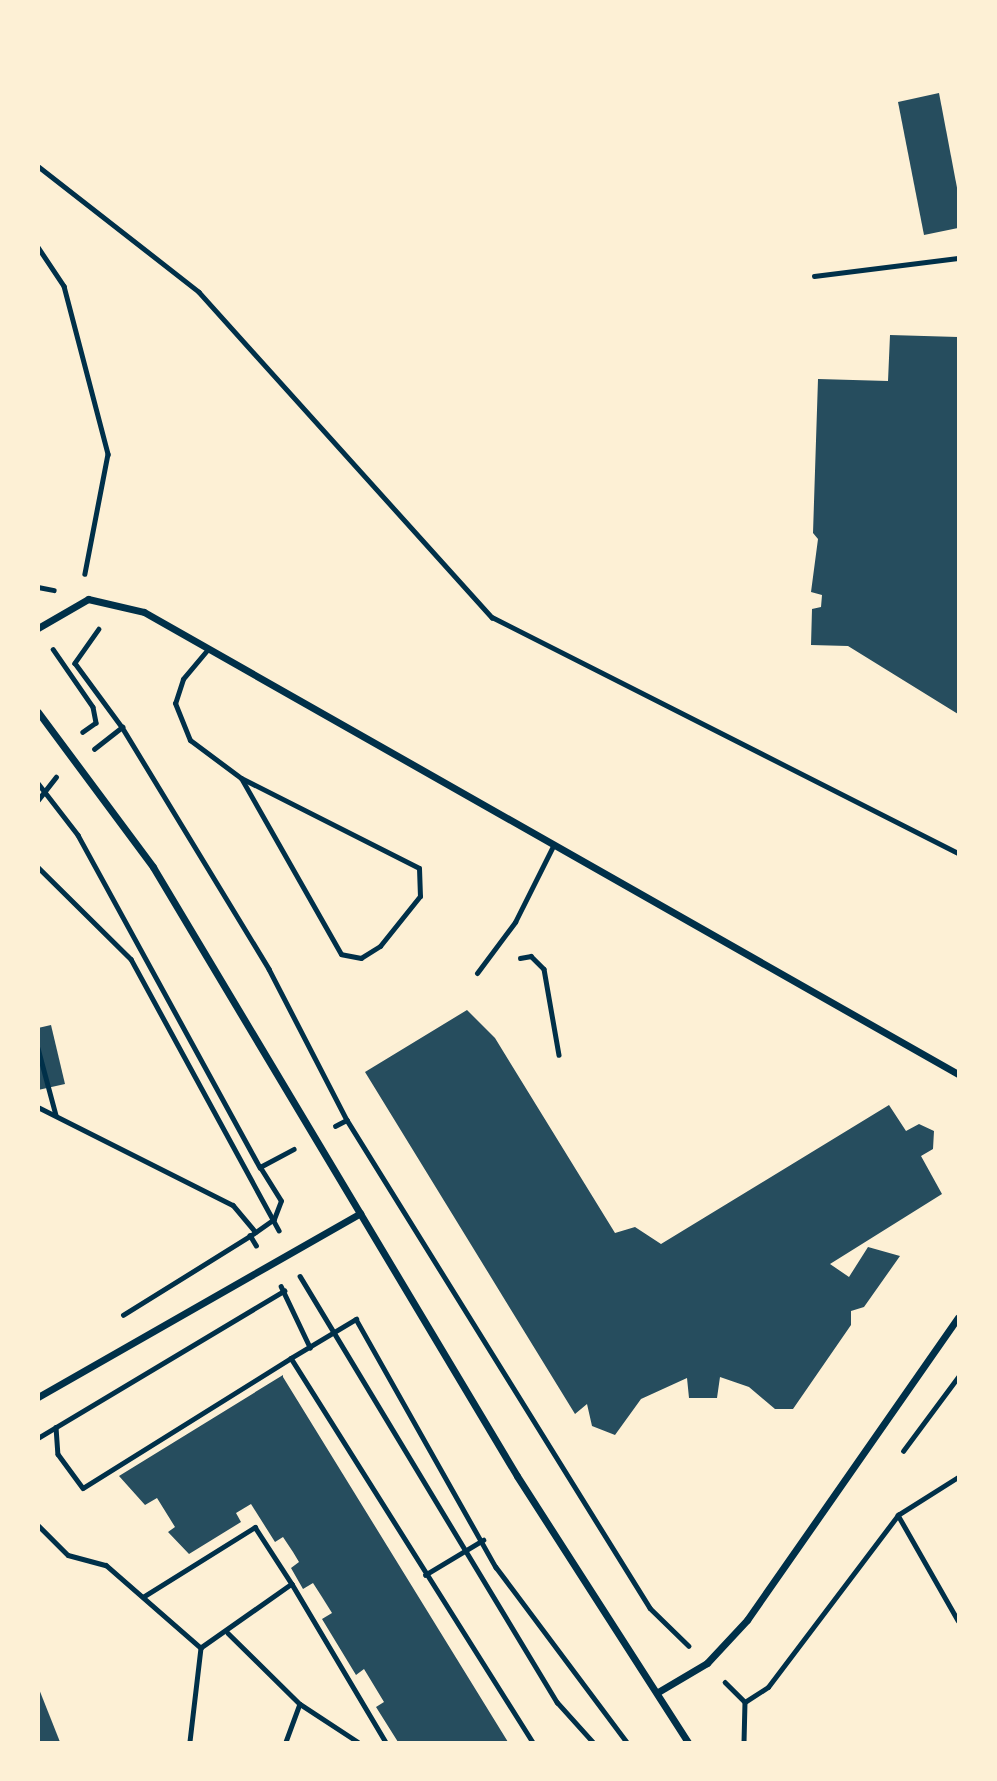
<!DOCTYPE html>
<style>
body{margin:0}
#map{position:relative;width:997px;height:1781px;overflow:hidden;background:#fdf0d5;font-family:"Varela Round",sans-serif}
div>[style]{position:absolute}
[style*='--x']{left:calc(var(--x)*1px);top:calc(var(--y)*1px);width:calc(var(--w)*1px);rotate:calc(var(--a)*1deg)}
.building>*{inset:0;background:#264d5e}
.path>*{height:4.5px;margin:-2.25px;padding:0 2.25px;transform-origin:2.25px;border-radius:2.25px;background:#003049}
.service>*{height:5px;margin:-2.5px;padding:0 2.5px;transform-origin:2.5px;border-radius:2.5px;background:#003049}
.minor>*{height:7px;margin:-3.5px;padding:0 3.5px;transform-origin:3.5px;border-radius:3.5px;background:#003049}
span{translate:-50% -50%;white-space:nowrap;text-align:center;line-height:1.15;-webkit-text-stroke:7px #fdf0d5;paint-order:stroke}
.frame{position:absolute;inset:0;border:40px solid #fdf0d5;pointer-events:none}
</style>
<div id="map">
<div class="building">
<div style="clip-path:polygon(939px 93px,958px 193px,958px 228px,924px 235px,898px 102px)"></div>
<div style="clip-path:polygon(890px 335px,958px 337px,958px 714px,848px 646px,811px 645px,812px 609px,821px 607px,822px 595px,811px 592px,818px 539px,813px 533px,818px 379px,888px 381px)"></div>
<div style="clip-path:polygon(467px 1010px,495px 1038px,615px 1233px,635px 1227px,661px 1244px,889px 1105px,906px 1131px,919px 1124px,934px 1131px,933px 1149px,921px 1156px,942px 1194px,830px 1264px,849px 1277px,868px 1247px,900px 1256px,864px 1307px,851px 1311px,851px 1325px,793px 1409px,775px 1409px,749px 1387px,720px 1377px,717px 1398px,689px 1398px,687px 1378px,641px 1399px,615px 1435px,592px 1426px,587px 1404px,575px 1414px,365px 1072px)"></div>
<div style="clip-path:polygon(51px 1025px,65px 1084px,38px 1090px,38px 1028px)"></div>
<div style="clip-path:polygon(283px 1375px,283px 1377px,508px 1742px,398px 1742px,376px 1707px,384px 1702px,364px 1669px,356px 1675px,322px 1619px,332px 1613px,322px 1597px,313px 1583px,303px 1589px,291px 1568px,299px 1562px,293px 1552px,283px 1537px,275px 1542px,251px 1504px,236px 1513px,241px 1522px,189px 1554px,168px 1532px,175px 1527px,157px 1498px,145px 1505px,119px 1476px)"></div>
<div style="clip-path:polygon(39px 1689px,60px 1742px,38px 1742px)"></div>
</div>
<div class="path">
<div style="--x:38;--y:166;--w:204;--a:38"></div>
<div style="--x:199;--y:292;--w:438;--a:48"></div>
<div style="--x:492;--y:617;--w:522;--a:26.86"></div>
<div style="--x:38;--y:247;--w:47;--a:56.3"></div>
<div style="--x:64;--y:286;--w:174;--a:75.3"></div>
<div style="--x:108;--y:454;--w:122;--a:100.9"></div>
<div style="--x:38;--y:587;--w:16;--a:11"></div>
<div style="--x:99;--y:629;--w:42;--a:125.2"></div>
<div style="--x:75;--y:663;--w:79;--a:53.7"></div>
<div style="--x:53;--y:649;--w:70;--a:55.4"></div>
<div style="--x:93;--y:707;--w:16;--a:79"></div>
<div style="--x:96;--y:723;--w:16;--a:145"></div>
<div style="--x:94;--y:749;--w:36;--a:-38"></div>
<div style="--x:122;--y:727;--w:283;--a:58.7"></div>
<div style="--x:269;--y:969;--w:170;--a:62.7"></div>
<div style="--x:38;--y:783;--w:66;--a:52.4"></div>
<div style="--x:78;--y:835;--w:379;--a:61.3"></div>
<div style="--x:38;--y:800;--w:29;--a:-52"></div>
<div style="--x:38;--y:867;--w:131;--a:44.7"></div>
<div style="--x:131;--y:959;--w:309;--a:61.4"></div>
<div style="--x:520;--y:958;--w:11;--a:-10"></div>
<div style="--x:531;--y:956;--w:18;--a:45"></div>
<div style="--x:544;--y:969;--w:87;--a:80.1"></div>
<div style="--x:38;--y:1048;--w:69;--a:75"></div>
<div style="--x:38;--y:1107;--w:218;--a:26.7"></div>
<div style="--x:233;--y:1205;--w:35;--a:50"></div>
<div style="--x:335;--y:1126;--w:13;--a:-27"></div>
<div style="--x:347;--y:1120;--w:574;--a:58.16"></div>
<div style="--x:650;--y:1608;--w:54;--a:44.3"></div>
<div style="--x:256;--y:1246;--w:12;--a:-121"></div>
<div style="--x:250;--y:1236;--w:29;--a:-35"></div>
<div style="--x:274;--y:1219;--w:19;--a:-69"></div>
<div style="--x:281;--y:1201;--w:40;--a:-122"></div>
<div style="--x:260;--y:1167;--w:38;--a:-28"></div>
<div style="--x:300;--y:1276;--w:498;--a:58.9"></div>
<div style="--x:557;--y:1702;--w:54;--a:48"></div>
<div style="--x:281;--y:1286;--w:68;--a:64.6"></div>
<div style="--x:123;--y:1315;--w:150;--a:-31.9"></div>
<div style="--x:291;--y:1358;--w:76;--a:-31"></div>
<div style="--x:356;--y:1319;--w:285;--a:60.6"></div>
<div style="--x:496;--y:1567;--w:219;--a:53.2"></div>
<div style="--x:56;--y:1427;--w:27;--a:86"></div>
<div style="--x:58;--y:1454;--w:42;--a:53.7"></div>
<div style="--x:83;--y:1488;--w:245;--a:-32"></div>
<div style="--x:291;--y:1358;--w:454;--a:57.8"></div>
<div style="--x:38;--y:1438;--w:287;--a:-30.9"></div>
<div style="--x:903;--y:1451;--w:92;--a:-53.4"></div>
<div style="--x:898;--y:1515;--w:71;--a:-32.3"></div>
<div style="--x:38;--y:1525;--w:42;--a:45"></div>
<div style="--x:68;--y:1555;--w:39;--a:15"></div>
<div style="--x:106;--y:1565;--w:126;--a:41.1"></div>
<div style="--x:201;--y:1648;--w:95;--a:96.7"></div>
<div style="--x:425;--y:1575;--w:68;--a:-31.1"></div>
<div style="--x:292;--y:1584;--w:184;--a:59.3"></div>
<div style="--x:143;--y:1597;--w:132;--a:-32"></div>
<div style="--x:255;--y:1527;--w:68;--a:57"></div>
<div style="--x:292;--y:1584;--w:111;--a:144.9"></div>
<div style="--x:228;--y:1633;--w:101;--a:44.6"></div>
<div style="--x:300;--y:1704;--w:40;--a:110.2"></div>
<div style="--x:725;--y:1682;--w:28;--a:45"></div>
<div style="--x:745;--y:1702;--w:40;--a:91.4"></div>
<div style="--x:745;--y:1702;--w:27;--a:-33"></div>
<div style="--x:768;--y:1687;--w:216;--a:-52.9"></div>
<div style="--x:898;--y:1515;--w:121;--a:60.3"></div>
<div style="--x:300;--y:1704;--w:69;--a:33.2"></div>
</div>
<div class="service">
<div style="--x:814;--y:276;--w:145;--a:-7.1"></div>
<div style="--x:208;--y:649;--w:39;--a:130"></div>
<div style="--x:183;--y:679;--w:25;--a:108"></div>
<div style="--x:175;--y:703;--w:40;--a:68"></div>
<div style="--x:190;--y:740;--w:64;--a:36.7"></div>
<div style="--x:241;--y:778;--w:199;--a:26.8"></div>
<div style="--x:419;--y:868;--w:28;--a:88"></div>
<div style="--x:420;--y:896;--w:64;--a:128.7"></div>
<div style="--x:380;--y:946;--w:22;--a:148"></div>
<div style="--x:361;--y:958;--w:20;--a:-169"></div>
<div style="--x:341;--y:954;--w:202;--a:-119.6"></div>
<div style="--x:477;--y:973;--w:64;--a:-53.3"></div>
<div style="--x:515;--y:922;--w:87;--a:-63.4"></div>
</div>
<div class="minor">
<div style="--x:38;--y:628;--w:58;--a:-30.1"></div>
<div style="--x:88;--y:599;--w:57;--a:13.1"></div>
<div style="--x:144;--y:612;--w:936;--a:29.58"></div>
<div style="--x:38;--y:712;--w:193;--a:53.4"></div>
<div style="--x:153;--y:867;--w:709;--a:59.13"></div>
<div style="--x:517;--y:1476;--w:316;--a:57.3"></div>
<div style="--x:38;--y:1397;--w:371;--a:-29.7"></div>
<div style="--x:658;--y:1692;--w:57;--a:-30.6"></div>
<div style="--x:707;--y:1663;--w:59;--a:-47.1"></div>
<div style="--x:747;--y:1620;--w:369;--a:-55.1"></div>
</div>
<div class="frame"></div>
</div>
